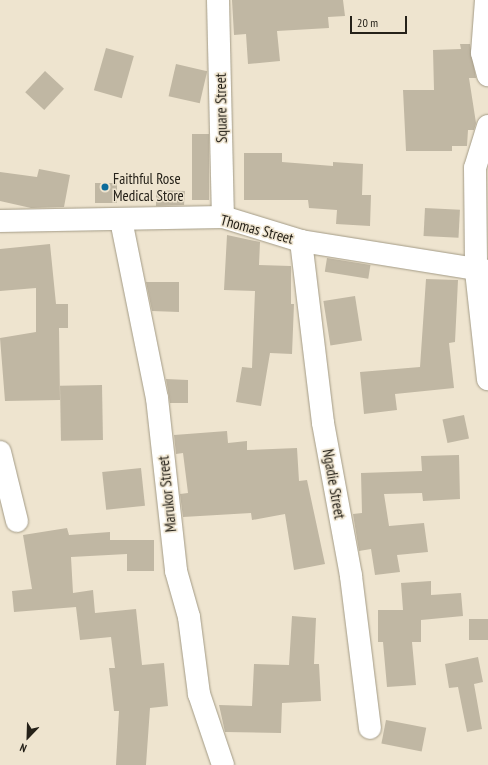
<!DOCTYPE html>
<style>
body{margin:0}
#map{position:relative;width:488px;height:765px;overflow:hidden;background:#eee4cf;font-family:"PT Sans Narrow",sans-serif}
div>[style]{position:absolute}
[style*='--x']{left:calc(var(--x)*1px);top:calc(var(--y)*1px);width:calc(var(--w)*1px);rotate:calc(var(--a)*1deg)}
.building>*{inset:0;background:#c0b7a3;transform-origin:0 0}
.roads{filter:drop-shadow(0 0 1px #a39b86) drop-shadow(0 0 1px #a39b86)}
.minor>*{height:22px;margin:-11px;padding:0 11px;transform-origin:11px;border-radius:11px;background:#fff}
.dots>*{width:11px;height:11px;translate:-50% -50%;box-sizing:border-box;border:2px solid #eee4cf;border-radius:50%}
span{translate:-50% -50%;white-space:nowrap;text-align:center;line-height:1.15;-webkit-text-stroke:3px #eee4cf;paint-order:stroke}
.street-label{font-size:15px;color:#252119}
.poi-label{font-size:15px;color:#252119}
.left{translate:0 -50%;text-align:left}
.north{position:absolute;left:8px;top:717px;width:40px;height:40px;-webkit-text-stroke:3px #eee4cf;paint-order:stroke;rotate:203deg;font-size:11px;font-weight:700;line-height:16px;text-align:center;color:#252119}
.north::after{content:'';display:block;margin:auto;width:14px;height:18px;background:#252119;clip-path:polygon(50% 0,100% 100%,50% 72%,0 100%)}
.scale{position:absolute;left:350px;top:16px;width:57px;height:18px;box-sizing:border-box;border:2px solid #252119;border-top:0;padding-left:5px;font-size:12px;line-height:14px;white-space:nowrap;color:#252119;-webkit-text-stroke:3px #eee4cf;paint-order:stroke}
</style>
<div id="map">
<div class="building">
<div style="clip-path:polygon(232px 0,343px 0,345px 16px,328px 17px,329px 28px,277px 31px,280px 61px,248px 64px,246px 34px,234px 35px)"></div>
<div style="clip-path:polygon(460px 44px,470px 44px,476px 78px,469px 78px,476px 123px,474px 130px,468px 130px,467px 146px,452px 146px,452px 151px,406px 151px,403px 90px,434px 90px,433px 50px,461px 49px)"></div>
<div style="left:106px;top:48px;width:29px;height:44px;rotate:16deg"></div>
<div style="left:176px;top:64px;width:32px;height:33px;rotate:13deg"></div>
<div style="left:45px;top:71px;width:26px;height:29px;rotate:43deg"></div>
<div style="left:192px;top:134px;width:17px;height:66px"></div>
<div style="clip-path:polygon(244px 153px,282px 153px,282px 162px,333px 166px,333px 162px,363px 164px,362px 195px,371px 195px,370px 226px,336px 224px,337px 210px,309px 208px,308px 200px,244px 200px)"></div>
<div style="clip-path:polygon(39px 169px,70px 175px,64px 207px,31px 208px,0 201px,0 172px,37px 177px)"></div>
<div style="left:117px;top:183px;width:20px;height:22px;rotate:90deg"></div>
<div style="clip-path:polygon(156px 190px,185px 191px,184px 205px,156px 206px)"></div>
<div style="left:425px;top:208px;width:35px;height:28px;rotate:3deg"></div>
<div style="clip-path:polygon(227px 235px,260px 242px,259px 265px,291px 266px,291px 304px,294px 304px,292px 354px,270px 353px,261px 406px,236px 402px,242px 367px,252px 368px,255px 291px,224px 290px)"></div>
<div style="clip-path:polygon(50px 244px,56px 304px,68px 304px,68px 328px,59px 328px,60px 400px,5px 401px,0 338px,36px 332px,36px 288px,0 291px,0 249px)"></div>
<div style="left:327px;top:258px;width:44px;height:14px;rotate:9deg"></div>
<div style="clip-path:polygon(426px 279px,458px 280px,455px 342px,449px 343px,454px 388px,395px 394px,397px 410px,364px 414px,360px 372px,420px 367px)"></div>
<div style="clip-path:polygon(146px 282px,179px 282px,179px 312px,152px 311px)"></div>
<div style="left:355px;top:296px;width:45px;height:32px;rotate:81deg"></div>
<div style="clip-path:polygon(166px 379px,188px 380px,188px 403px,170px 403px)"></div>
<div style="left:102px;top:385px;width:55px;height:42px;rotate:89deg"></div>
<div style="left:464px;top:415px;width:24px;height:22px;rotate:78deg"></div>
<div style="clip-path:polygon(227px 431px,228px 443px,247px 441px,247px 450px,297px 448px,299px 481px,307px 480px,325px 564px,294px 570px,285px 514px,252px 520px,251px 513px,183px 517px,180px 494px,188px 493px,183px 453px,176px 454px,174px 435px)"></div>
<div style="clip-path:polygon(459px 455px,460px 499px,423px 501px,422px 493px,384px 494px,389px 526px,424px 523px,428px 552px,397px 555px,400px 572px,375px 575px,371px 549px,359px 551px,353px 514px,362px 513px,361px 473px,422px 471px,421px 456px)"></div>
<div style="left:141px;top:468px;width:38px;height:39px;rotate:84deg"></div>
<div style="clip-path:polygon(67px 528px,69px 535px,110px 532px,110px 540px,154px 540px,154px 571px,127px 571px,127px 554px,71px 557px,73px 593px,93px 590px,95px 613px,136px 609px,142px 665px,164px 663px,168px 706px,150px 708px,146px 765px,116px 765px,119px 711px,114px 711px,109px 668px,115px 668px,111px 637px,80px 640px,76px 607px,14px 612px,12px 591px,32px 589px,23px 535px)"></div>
<div style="clip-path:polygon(431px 581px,431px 595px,461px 593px,463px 616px,421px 620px,421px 642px,412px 642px,416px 685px,387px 687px,383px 642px,378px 642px,378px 610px,403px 610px,401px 583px)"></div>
<div style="clip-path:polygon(292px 616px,316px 618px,314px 664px,319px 664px,321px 701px,282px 703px,281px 733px,225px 732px,219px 705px,252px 706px,254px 664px,289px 665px)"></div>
<div style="left:469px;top:619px;width:19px;height:21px"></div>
<div style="clip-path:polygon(478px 657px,483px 682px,474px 684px,482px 729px,467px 732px,458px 687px,449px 688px,445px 664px)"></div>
<div style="left:386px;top:720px;width:41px;height:24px;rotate:11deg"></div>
</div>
<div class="roads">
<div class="minor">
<div style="--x:218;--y:0;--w:217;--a:88.7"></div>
<div style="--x:486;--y:0;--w:53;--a:94.3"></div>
<div style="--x:482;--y:53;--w:23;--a:75"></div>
<div style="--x:488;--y:126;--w:44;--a:107.2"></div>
<div style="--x:475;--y:168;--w:103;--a:89.4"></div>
<div style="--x:476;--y:271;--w:109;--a:83.7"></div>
<div style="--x:121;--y:220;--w:182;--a:78.6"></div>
<div style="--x:157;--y:398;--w:174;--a:83.7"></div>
<div style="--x:176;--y:571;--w:48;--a:74.2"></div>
<div style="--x:189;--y:617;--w:78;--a:82.6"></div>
<div style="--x:199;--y:694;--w:75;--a:71.3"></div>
<div style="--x:0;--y:221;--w:223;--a:-1"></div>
<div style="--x:223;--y:217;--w:82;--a:17.1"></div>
<div style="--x:301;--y:241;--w:189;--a:9.1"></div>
<div style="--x:301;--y:241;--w:183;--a:83.1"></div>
<div style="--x:323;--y:423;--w:156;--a:79.6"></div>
<div style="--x:351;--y:576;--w:153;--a:82.9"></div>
<div style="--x:0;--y:452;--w:71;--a:76.2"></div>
</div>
</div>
<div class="dots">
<div style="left:105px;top:187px;background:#0c6c9b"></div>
</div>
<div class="street-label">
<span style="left:221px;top:108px;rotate:-91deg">Square Street</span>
<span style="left:257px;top:229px;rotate:15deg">Thomas Street</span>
<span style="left:334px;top:484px;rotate:80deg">Ngadie Street</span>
<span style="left:167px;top:494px;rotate:-96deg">Marukor Street</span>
</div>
<div class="poi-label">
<span class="left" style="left:113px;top:187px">Faithful Rose<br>Medical Store</span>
</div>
<div class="north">N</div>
<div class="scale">20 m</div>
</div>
